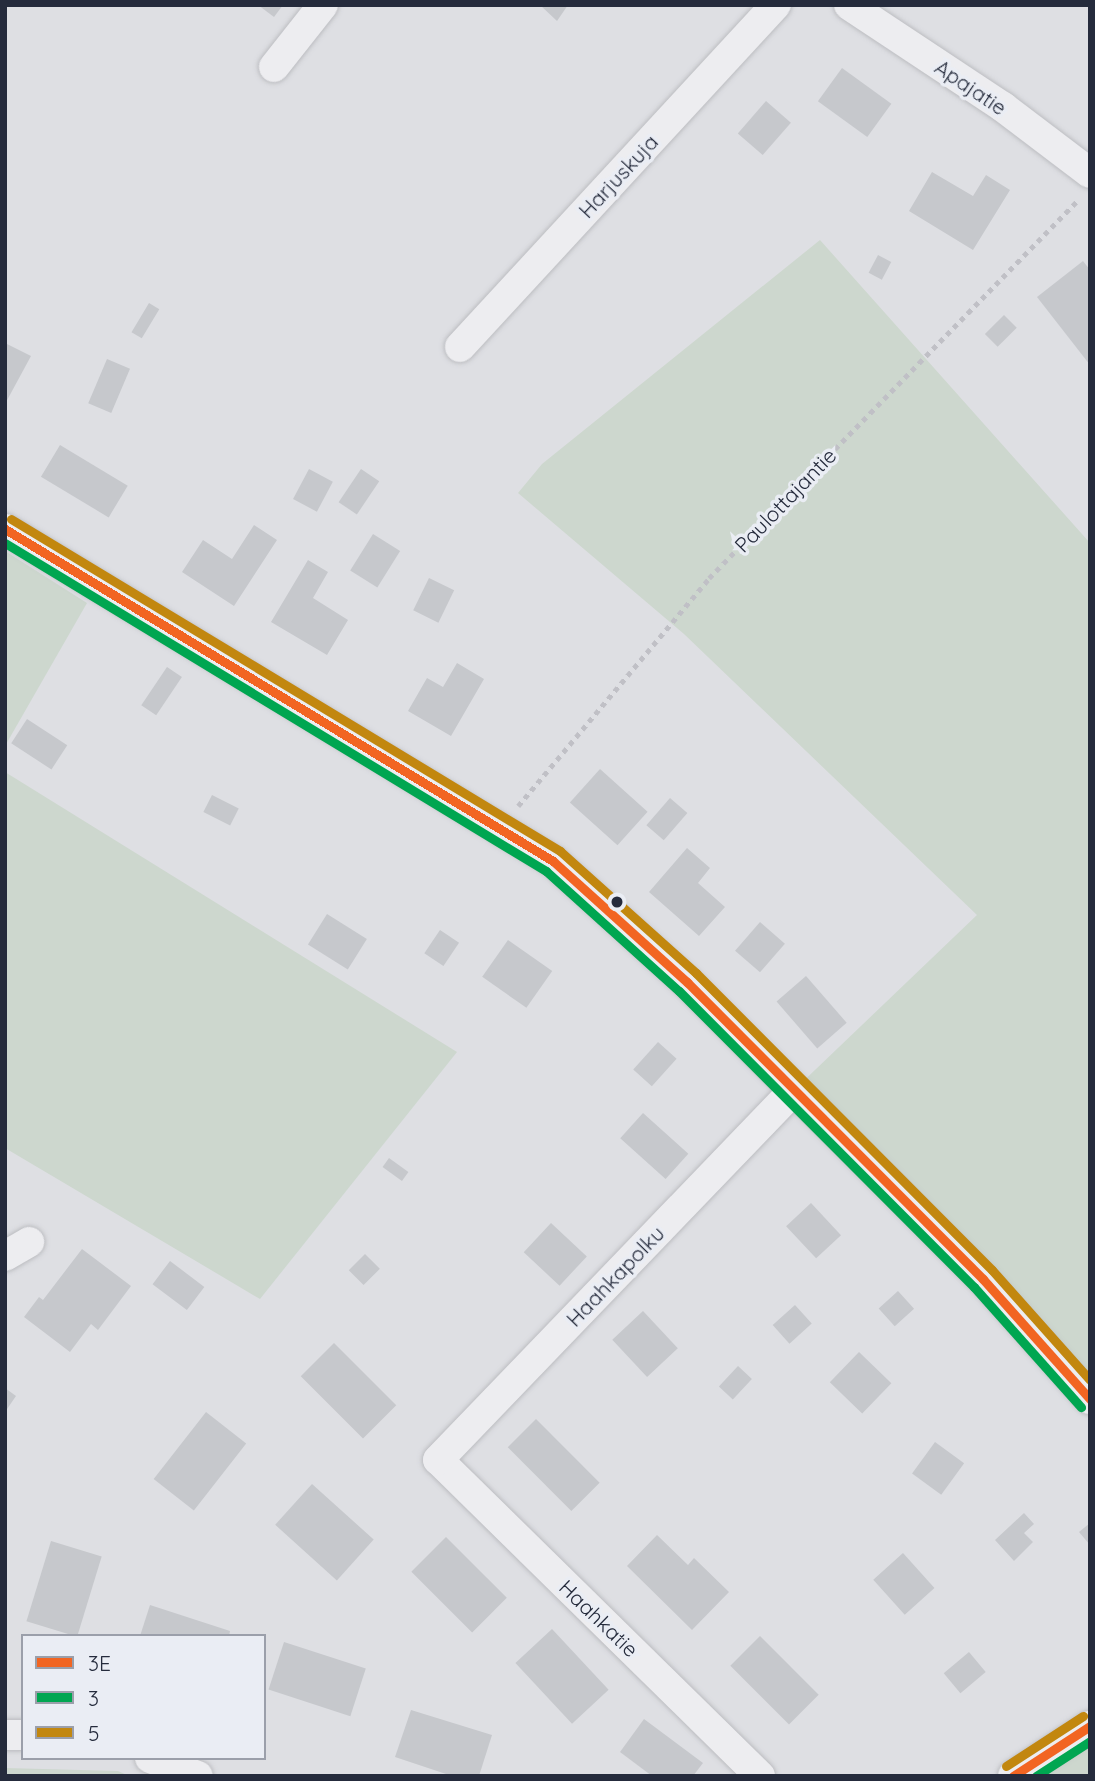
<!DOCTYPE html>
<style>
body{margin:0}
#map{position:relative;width:1095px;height:1781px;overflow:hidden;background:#dedfe3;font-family:Quicksand,sans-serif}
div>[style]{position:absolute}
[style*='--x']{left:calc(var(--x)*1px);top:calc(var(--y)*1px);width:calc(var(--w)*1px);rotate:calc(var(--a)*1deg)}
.green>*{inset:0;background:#cdd7ce}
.building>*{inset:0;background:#c6c8cc;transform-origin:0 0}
.path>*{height:4.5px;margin-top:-2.25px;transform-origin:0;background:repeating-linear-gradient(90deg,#c0c0c6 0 5px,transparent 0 10px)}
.roads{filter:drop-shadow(0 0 2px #bcbdc1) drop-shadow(0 0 2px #bcbdc1)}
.minor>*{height:30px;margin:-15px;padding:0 15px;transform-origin:15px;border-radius:15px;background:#ededf0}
.bus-1>*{height:9px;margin:-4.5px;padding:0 4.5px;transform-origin:4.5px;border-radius:4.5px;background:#f26522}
.bus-2>*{height:9px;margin:-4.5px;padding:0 4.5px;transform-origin:4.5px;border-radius:4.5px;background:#00a651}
.bus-3>*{height:9px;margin:-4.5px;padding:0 4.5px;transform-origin:4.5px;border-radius:4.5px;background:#c2870f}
.dots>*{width:19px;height:19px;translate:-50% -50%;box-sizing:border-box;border:4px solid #eaedf4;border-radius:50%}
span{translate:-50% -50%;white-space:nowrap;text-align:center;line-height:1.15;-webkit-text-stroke:7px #eaedf4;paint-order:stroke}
.street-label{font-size:21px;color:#252b3c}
.frame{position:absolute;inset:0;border:7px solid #252b3c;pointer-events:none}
.legend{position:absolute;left:21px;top:1634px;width:245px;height:126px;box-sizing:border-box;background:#eaedf4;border:2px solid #9b9faa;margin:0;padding:9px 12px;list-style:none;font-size:21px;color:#252b3c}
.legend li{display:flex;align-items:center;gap:14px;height:35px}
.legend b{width:35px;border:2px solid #9b9faa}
</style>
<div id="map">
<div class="green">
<div style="clip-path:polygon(820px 240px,1090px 543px,1090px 1399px,792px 1092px,977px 915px,684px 634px,518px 493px,542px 464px)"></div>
<div style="clip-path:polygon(5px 551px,87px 603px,5px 746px)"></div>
<div style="clip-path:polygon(5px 772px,457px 1052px,260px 1299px,5px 1148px)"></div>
<div style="clip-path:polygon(1090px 1726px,1090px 1776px,1013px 1776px)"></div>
<div style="clip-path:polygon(5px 1768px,118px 1771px,129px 1776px,5px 1776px)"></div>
</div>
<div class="building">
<div style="clip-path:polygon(258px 5px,283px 5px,274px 17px)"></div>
<div style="clip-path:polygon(540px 5px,568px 5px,557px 21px)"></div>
<div style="left:842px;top:68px;width:61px;height:41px;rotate:36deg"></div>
<div style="left:766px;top:101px;width:33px;height:43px;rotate:41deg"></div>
<div style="clip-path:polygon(932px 172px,973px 196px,986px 175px,1010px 190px,973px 250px,909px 211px)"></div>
<div style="left:878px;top:255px;width:15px;height:20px;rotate:28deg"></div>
<div style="clip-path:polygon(1083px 261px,1090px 270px,1090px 365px,1037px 297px)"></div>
<div style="left:149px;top:303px;width:12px;height:34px;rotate:31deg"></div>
<div style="left:1004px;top:315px;width:18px;height:27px;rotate:45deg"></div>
<div style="clip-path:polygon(5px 343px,31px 356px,5px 404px)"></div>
<div style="left:107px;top:359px;width:25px;height:48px;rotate:23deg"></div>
<div style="left:60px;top:445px;width:79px;height:37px;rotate:31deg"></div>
<div style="left:309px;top:469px;width:27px;height:34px;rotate:28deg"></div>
<div style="left:361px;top:469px;width:22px;height:40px;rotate:34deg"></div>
<div style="clip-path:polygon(254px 525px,277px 540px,234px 606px,182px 572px,203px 540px,232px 559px)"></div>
<div style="left:373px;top:534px;width:32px;height:43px;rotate:32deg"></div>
<div style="clip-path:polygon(308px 560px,328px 572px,313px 598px,348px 620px,327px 655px,271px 622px)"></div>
<div style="left:429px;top:578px;width:28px;height:36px;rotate:26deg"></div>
<div style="clip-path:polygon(457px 663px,484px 679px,451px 736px,408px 711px,427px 678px,443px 687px)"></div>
<div style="left:167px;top:667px;width:18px;height:46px;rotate:34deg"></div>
<div style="left:27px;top:719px;width:48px;height:29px;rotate:33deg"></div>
<div style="left:600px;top:769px;width:64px;height:45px;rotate:42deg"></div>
<div style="left:212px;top:795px;width:30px;height:19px;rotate:27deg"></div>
<div style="left:670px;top:798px;width:23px;height:36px;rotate:41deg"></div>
<div style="clip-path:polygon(687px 848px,710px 868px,698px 883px,725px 907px,699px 936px,649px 892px)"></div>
<div style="left:327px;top:914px;width:47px;height:36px;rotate:32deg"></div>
<div style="left:760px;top:922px;width:33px;height:38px;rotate:41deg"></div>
<div style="left:440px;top:930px;width:23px;height:28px;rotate:34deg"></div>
<div style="left:508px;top:940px;width:54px;height:45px;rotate:35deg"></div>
<div style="left:806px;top:976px;width:62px;height:39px;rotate:49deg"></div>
<div style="left:658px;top:1042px;width:25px;height:37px;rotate:42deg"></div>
<div style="left:643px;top:1113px;width:61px;height:34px;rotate:42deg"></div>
<div style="left:389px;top:1158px;width:24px;height:11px;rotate:36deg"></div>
<div style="left:811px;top:1203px;width:44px;height:34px;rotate:47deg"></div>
<div style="left:551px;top:1223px;width:49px;height:40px;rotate:43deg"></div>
<div style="clip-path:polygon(82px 1249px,131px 1286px,98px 1330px,91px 1324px,70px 1352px,24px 1317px,39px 1297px,43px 1300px)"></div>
<div style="left:365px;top:1254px;width:21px;height:23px;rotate:45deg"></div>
<div style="left:170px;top:1261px;width:43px;height:29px;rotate:37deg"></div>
<div style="left:898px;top:1291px;width:24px;height:26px;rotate:48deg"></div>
<div style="left:795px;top:1305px;width:25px;height:30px;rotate:48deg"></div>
<div style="left:643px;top:1311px;width:51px;height:42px;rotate:47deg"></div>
<div style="left:334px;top:1343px;width:88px;height:47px;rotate:45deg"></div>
<div style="left:859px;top:1352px;width:45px;height:42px;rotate:44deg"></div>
<div style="left:738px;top:1366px;width:19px;height:28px;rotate:43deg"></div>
<div style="clip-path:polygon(5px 1388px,16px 1396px,5px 1412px)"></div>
<div style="left:206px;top:1412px;width:51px;height:85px;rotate:38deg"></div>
<div style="left:536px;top:1419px;width:90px;height:40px;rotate:45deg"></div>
<div style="left:935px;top:1442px;width:36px;height:39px;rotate:36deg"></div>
<div style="left:312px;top:1484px;width:83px;height:55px;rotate:42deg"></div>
<div style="clip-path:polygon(1024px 1513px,1034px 1524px,1024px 1533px,1033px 1542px,1014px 1561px,995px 1540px)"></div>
<div style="clip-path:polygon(1090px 1523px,1090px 1545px,1079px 1532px)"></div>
<div style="clip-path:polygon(657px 1535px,688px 1565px,694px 1558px,729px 1592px,692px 1630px,627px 1566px)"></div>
<div style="left:446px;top:1537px;width:86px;height:49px;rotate:45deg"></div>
<div style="left:51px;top:1541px;width:53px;height:84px;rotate:17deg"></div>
<div style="left:903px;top:1553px;width:47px;height:40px;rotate:48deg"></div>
<div style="clip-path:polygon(150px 1605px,230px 1631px,229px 1636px,140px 1636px)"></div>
<div style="left:552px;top:1629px;width:83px;height:50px;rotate:47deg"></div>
<div style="left:760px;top:1636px;width:83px;height:42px;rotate:45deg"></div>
<div style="left:284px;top:1642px;width:86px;height:50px;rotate:18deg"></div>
<div style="left:969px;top:1652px;width:26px;height:33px;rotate:50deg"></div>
<div style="clip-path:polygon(411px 1710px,492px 1735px,479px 1776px,452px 1776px,395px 1757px)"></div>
<div style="clip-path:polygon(644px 1719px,703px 1763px,693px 1776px,652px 1776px,620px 1752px)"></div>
</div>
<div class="path">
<div style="--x:518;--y:806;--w:297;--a:-50"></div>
<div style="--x:709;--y:578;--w:530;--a:-45.69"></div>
</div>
<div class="roads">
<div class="minor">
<div style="--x:849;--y:5;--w:185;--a:33.5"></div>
<div style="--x:1003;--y:107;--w:109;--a:37.2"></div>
<div style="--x:274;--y:67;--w:79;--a:-51.7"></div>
<div style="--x:460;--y:347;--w:466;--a:-47.3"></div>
<div style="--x:5;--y:529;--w:641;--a:31.21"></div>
<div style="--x:553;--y:861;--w:181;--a:42.1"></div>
<div style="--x:687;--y:982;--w:419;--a:45.1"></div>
<div style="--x:983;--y:1279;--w:161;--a:48.3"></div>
<div style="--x:5;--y:1256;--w:28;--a:-30"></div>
<div style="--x:5;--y:1735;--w:18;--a:0"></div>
<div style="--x:150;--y:1758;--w:51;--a:20.6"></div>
<div style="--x:760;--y:1776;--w:451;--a:-135.5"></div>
<div style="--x:438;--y:1460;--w:511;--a:-46.11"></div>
<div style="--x:1013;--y:1776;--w:92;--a:-33"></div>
</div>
</div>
<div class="bus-1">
<div style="--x:5;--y:529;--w:641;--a:31.21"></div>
<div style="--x:553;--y:861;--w:181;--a:42.1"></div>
<div style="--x:687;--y:982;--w:419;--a:45.1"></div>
<div style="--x:983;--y:1279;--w:161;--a:48.3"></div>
<div style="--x:1013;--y:1776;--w:92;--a:-33"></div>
</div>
<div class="bus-2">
<div style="--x:5;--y:543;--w:633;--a:31.23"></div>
<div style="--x:546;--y:871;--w:179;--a:42.1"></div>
<div style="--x:679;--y:991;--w:418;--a:45.1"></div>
<div style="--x:974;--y:1287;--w:161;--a:48.3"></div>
<div style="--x:1036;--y:1776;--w:64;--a:-32.9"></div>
</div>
<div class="bus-3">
<div style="--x:11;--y:519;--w:642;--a:31.16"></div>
<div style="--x:560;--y:851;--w:183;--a:41.9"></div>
<div style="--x:696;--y:973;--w:419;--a:45.1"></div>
<div style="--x:992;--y:1270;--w:147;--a:48.3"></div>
<div style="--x:1006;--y:1766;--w:92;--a:-33"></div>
</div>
<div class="dots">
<div style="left:617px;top:902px;background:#252b3c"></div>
</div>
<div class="street-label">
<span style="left:971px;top:87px;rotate:34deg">Apajatie</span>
<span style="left:618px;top:176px;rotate:-47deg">Harjuskuja</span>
<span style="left:785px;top:500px;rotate:-46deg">Paulottajantie</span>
<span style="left:615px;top:1276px;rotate:-46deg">Haahkapolku</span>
<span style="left:599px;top:1618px;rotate:44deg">Haahkatie</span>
</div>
<div class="frame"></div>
<ul class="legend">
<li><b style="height:9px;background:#f26522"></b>3E</li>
<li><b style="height:9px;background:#00a651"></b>3</li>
<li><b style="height:9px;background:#c2870f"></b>5</li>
</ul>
</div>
